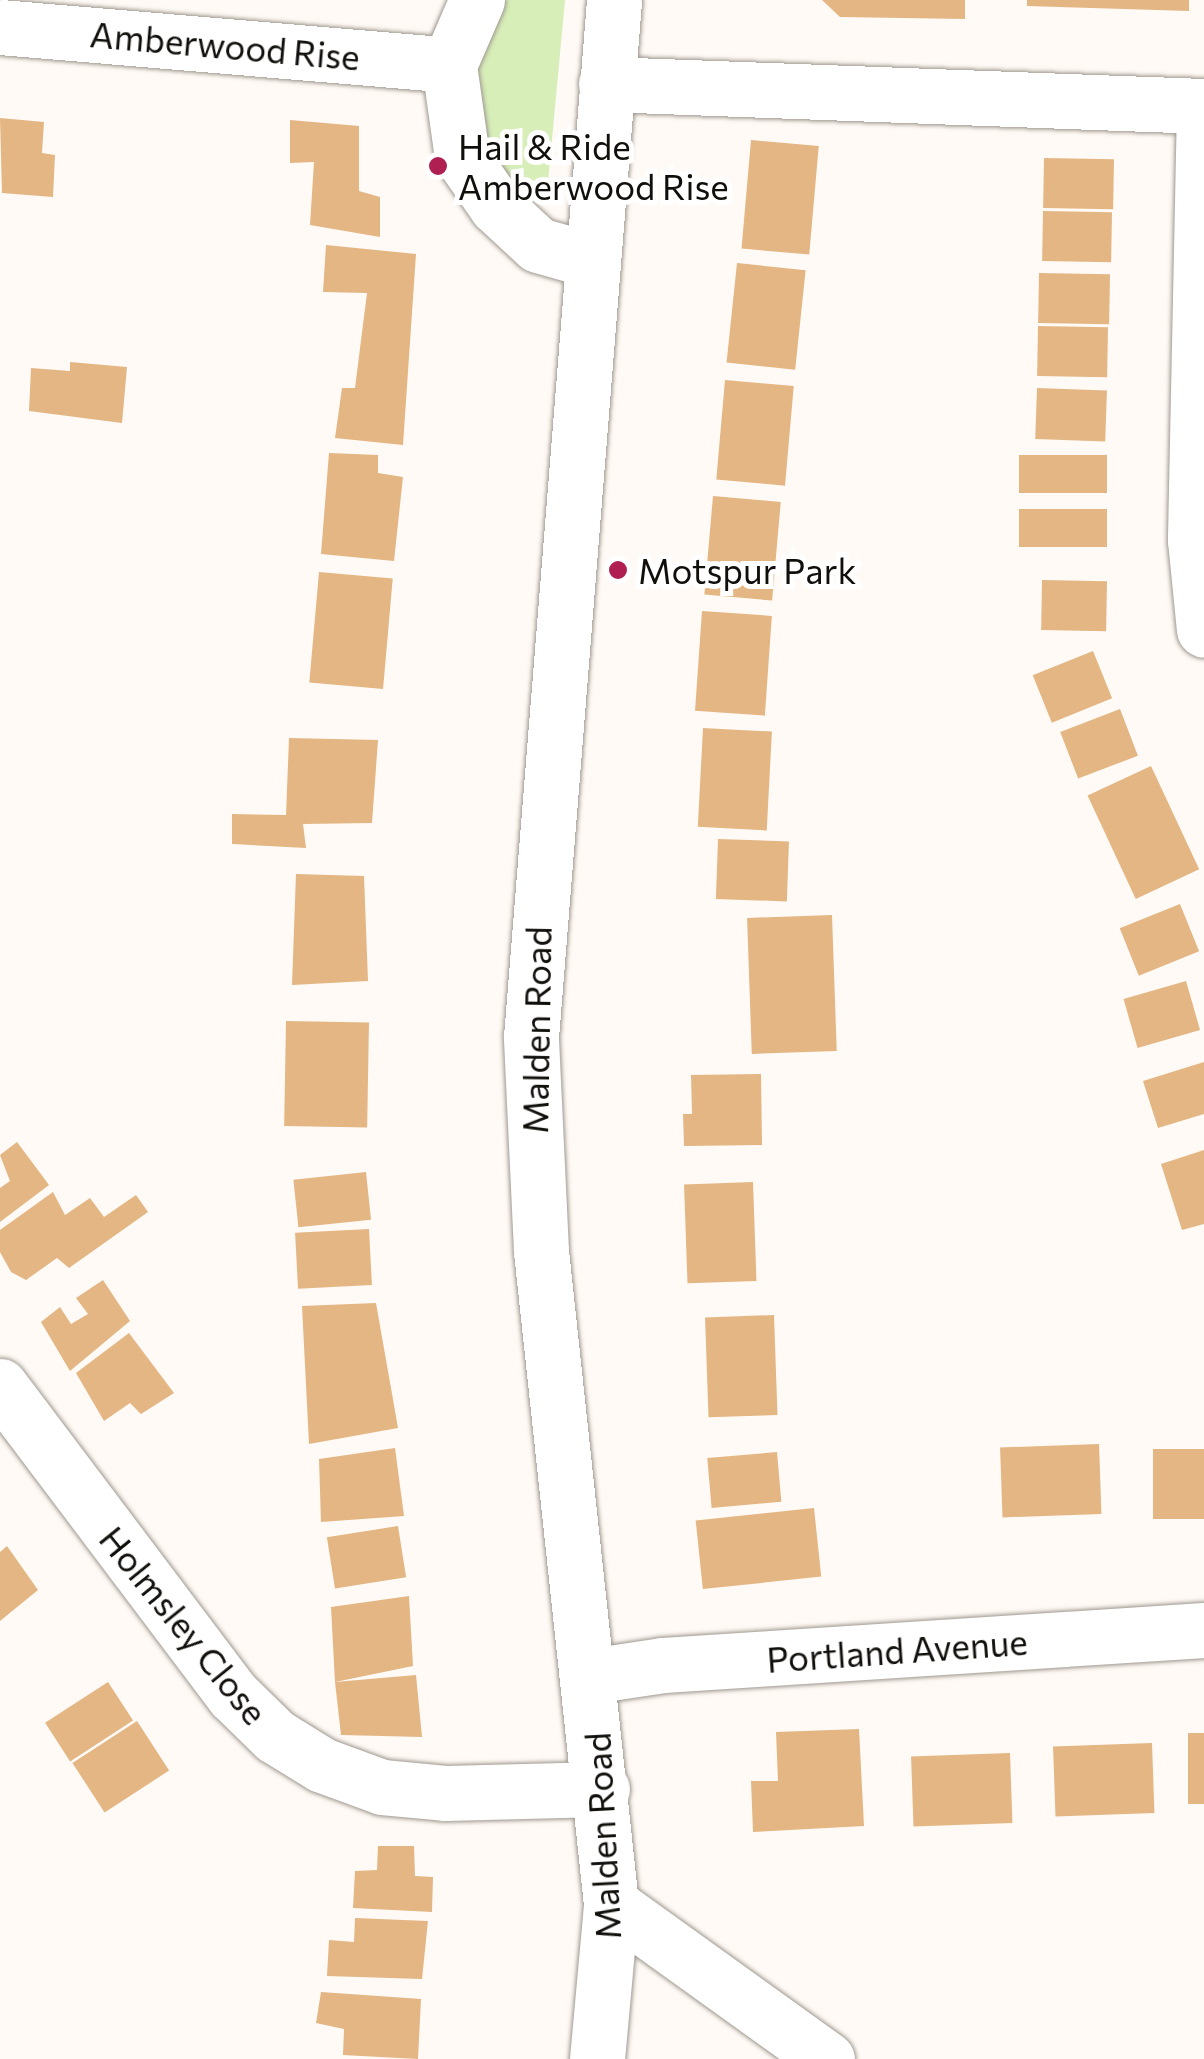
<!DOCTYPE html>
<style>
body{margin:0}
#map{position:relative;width:1204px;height:2059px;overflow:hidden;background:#fffaf5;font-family:Commissioner,sans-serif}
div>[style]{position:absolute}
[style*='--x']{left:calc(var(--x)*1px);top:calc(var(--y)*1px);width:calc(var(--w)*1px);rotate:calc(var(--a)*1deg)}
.green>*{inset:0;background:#d7eeb8}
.building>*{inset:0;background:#e4b683;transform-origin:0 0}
.roads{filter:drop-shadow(0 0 2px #9f9890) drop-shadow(0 0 2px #9f9890)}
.minor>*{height:55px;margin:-27.5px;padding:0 27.5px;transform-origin:27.5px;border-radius:27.5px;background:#fff}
.major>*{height:55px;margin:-27.5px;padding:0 27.5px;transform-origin:27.5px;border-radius:27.5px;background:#fff}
.dots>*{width:28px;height:28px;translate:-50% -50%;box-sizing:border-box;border:5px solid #fff;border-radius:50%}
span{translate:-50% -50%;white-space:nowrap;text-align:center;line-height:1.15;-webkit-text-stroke:10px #fff;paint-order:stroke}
.street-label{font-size:35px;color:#110f0c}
.poi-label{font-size:35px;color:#110f0c}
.left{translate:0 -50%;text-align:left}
</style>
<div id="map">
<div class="green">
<div style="clip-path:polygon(507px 0,565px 0,547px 193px,534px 201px,514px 199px,491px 173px,472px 89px,496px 13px)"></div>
</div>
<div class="building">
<div style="clip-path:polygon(822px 0,965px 0,965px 19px,840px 17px)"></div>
<div style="clip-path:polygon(1027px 0,1189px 0,1189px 11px,1027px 6px)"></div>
<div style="clip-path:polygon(0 118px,44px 122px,42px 153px,55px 155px,53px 197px,2px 193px)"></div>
<div style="clip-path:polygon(290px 120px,359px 126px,359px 191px,380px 197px,380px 237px,310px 225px,314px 162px,290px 163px)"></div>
<div style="left:751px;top:140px;width:68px;height:109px;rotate:5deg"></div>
<div style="left:1044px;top:158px;width:70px;height:50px;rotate:1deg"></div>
<div style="left:1043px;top:211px;width:69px;height:50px;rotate:1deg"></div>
<div style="clip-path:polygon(326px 245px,416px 254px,403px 445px,335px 438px,342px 388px,355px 388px,367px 293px,323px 292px)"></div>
<div style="left:737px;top:263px;width:69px;height:100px;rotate:6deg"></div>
<div style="left:1039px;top:273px;width:71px;height:50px;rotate:1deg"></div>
<div style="left:1038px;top:326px;width:70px;height:50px;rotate:1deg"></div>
<div style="clip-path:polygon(70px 362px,127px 367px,122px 423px,29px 411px,31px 368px,70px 371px)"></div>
<div style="left:725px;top:380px;width:69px;height:100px;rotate:5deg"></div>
<div style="left:1037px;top:388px;width:70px;height:51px;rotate:2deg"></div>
<div style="clip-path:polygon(329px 453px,378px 455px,378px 473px,403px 477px,394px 561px,321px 554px)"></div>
<div style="left:1019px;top:455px;width:88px;height:38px"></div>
<div style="left:713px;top:496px;width:68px;height:99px;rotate:5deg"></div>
<div style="left:1019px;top:509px;width:88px;height:38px"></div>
<div style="left:319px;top:572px;width:74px;height:111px;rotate:5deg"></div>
<div style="left:1042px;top:580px;width:65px;height:50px;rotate:1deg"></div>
<div style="left:702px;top:611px;width:70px;height:100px;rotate:4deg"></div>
<div style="left:1093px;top:651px;width:51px;height:65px;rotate:68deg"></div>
<div style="left:1120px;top:709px;width:50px;height:64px;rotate:69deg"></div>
<div style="left:703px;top:728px;width:69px;height:99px;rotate:3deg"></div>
<div style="clip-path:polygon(289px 738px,378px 740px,372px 823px,303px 824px,306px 848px,232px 844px,232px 814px,286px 815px)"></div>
<div style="left:1151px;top:766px;width:114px;height:70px;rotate:65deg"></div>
<div style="left:718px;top:839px;width:71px;height:60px;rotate:2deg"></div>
<div style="clip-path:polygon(296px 874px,364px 876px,368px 981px,292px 985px)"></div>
<div style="left:1180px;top:904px;width:51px;height:65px;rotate:68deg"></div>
<div style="left:832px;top:915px;width:136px;height:85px;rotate:88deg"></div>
<div style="left:1186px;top:981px;width:51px;height:65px;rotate:74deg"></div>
<div style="left:286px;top:1021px;width:83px;height:105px;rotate:1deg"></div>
<div style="clip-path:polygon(1204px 1062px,1204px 1114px,1158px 1128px,1143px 1081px)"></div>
<div style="clip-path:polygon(761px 1074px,762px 1145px,684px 1146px,683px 1114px,692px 1114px,691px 1075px)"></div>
<div style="clip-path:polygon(17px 1142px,49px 1185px,0 1222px,0 1188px,10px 1181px,0 1155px)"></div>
<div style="clip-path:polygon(1204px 1150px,1204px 1224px,1182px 1230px,1161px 1164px)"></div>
<div style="left:366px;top:1172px;width:48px;height:73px;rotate:84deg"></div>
<div style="left:753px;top:1182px;width:99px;height:69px;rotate:88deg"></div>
<div style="clip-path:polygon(53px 1192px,65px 1215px,90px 1198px,104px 1217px,136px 1195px,148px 1212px,69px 1268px,57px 1258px,26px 1280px,11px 1272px,0 1252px,0 1230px)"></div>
<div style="left:369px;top:1229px;width:56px;height:74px;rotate:87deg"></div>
<div style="clip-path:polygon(103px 1280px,130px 1321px,70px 1371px,41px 1322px,60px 1307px,71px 1324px,88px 1314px,76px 1298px)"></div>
<div style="clip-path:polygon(376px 1303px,398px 1428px,309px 1444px,302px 1306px)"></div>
<div style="left:774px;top:1315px;width:100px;height:69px;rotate:88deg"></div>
<div style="clip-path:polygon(129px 1333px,174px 1393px,141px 1414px,130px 1403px,104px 1421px,76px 1373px)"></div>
<div style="left:1099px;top:1444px;width:70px;height:99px;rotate:88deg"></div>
<div style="clip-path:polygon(395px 1448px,404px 1516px,321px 1522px,319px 1459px)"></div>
<div style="left:1204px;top:1449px;width:70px;height:51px;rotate:90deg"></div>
<div style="left:777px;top:1452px;width:50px;height:70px;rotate:85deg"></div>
<div style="left:814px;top:1508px;width:69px;height:119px;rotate:84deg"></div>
<div style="left:398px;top:1526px;width:52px;height:72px;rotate:81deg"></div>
<div style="clip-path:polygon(7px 1546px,38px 1590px,0 1621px,0 1552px)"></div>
<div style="clip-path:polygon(409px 1596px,413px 1666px,335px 1682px,331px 1607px)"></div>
<div style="clip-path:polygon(416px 1675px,422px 1737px,341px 1735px,335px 1682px)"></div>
<div style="left:108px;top:1682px;width:46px;height:75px;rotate:57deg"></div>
<div style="left:137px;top:1721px;width:59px;height:77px;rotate:57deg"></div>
<div style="clip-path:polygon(859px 1729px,864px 1826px,753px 1832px,751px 1781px,778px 1781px,776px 1732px)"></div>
<div style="left:1188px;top:1733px;width:16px;height:71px"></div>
<div style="left:1152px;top:1743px;width:70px;height:99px;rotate:88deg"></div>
<div style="left:1010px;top:1753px;width:70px;height:99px;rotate:88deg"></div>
<div style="clip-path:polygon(378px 1846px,414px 1846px,415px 1876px,433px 1877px,432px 1912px,353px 1908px,355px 1871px,377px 1870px)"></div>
<div style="clip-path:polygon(355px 1918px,428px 1921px,422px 1979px,327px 1976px,329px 1940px,354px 1942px)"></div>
<div style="clip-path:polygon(321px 1992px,421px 1999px,418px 2059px,343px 2055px,344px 2029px,316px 2023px)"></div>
</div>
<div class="roads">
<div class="minor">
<div style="--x:477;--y:0;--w:71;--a:113.3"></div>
<div style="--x:449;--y:65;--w:93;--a:82"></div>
<div style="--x:462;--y:157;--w:60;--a:55.2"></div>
<div style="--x:496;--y:206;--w:57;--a:42.9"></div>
<div style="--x:538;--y:245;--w:55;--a:15.8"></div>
<div style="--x:0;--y:27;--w:451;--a:4.8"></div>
<div style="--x:606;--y:84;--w:598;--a:2.11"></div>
<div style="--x:1204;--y:106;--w:434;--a:91.2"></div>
<div style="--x:1195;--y:540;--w:90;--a:84.3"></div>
<div style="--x:0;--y:1386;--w:387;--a:53"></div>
<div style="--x:233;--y:1695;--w:59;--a:44.3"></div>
<div style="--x:275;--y:1736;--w:55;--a:31.7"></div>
<div style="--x:322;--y:1765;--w:64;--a:20.1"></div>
<div style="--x:382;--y:1787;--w:63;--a:5.4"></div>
<div style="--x:445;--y:1793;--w:157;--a:-1.5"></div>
<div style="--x:590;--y:1676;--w:74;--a:-8.6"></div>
<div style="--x:663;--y:1665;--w:542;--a:-3.7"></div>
<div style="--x:611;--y:1904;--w:266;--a:35.7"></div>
</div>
<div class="major">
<div style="--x:597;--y:2059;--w:156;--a:-84.8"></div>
<div style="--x:611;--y:1904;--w:657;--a:-96.12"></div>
<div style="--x:541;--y:1251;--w:214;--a:-92.7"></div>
<div style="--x:531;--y:1037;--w:1040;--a:-85.42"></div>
</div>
</div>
<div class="dots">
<div style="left:438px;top:166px;background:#af1f51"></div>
<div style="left:618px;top:570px;background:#af1f51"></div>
</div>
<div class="street-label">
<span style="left:225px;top:45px;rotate:5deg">Amberwood Rise</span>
<span style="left:536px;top:1030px;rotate:-89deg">Malden Road</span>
<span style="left:184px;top:1625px;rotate:51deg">Holmsley Close</span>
<span style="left:897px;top:1650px;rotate:-4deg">Portland Avenue</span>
<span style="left:602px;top:1836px;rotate:-93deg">Malden Road</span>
</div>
<div class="poi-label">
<span class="left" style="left:458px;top:166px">Hail &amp; Ride<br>Amberwood Rise</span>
<span class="left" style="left:638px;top:570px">Motspur Park</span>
</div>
</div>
